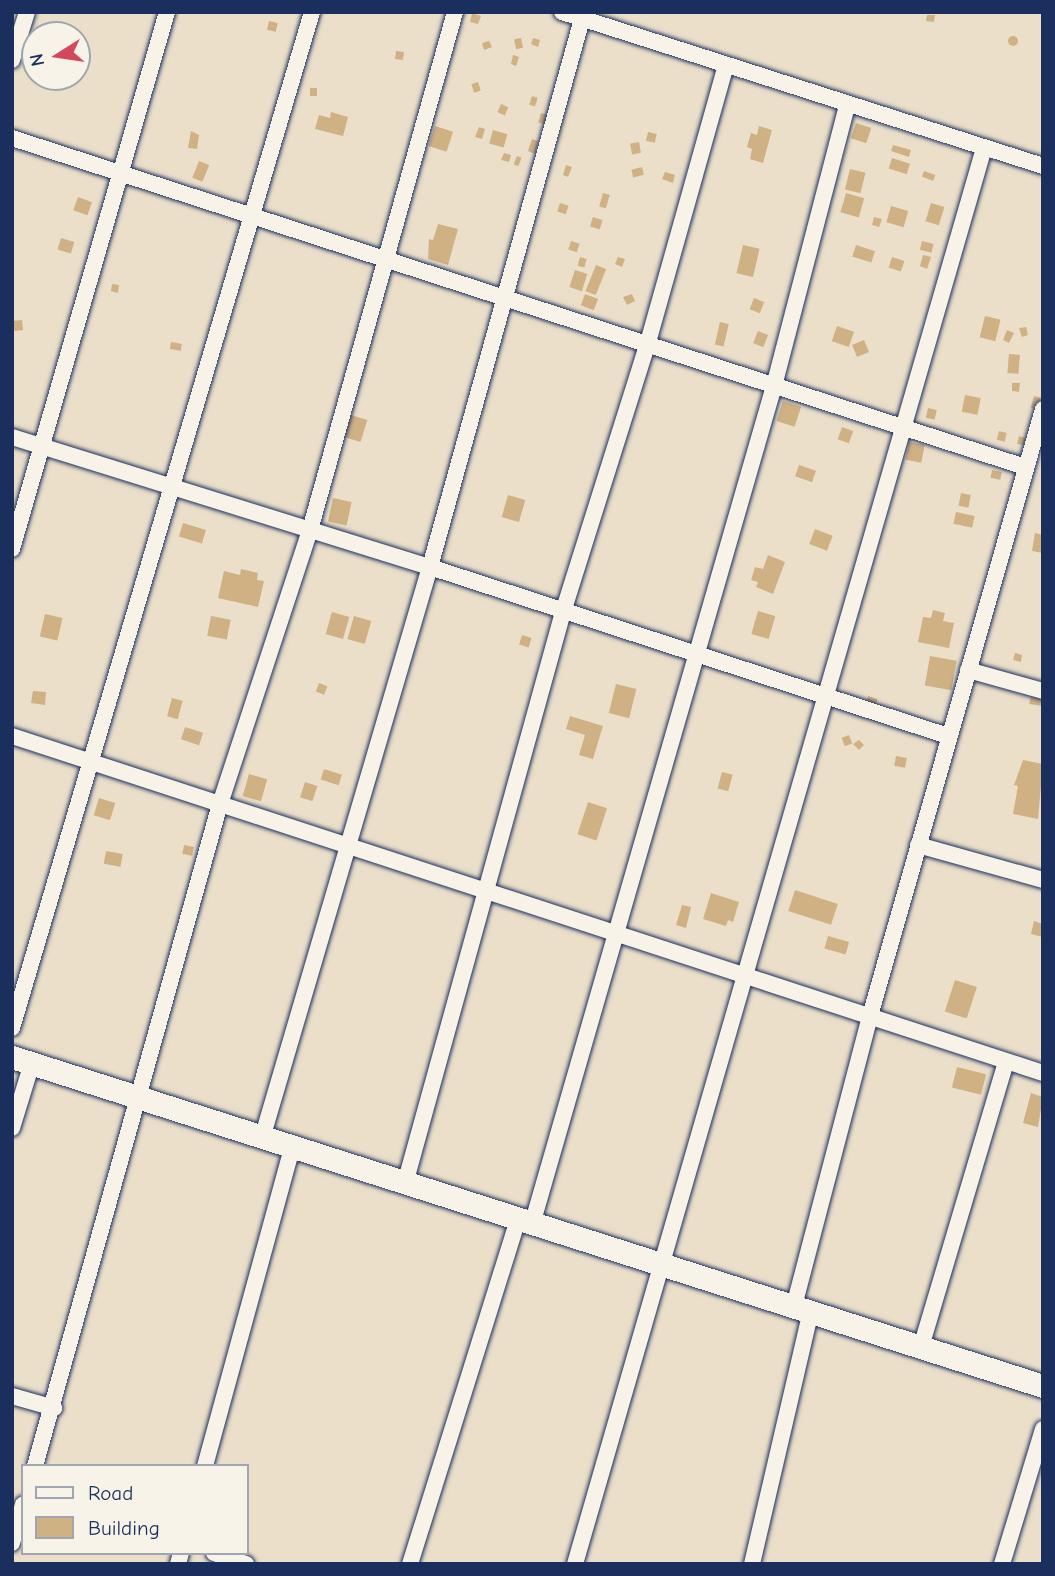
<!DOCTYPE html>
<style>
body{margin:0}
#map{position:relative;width:1055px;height:1576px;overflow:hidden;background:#ebdfca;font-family:"Comic Neue",sans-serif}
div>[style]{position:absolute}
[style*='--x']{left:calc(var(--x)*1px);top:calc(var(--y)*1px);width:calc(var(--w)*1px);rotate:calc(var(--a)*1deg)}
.building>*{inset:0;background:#d0b184;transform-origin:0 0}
.round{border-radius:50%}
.roads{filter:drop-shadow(0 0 2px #1b2f5e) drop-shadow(0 0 2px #1b2f5e)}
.street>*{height:16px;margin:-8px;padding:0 8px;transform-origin:8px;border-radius:8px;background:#f7f3e8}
.secondary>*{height:23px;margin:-11.5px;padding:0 11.5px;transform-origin:11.5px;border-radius:11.5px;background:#f7f3e8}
span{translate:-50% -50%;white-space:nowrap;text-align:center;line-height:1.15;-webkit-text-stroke:5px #f7f3e8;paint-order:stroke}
.frame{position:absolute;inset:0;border:14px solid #1b2f5e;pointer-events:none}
.legend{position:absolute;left:21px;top:1464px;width:228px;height:91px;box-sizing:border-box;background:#f7f3e8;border:2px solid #9fa5b1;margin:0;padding:9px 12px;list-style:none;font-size:21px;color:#1b2f5e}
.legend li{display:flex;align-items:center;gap:14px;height:35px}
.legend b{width:35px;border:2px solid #9fa5b1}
.north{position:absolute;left:21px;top:21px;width:70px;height:70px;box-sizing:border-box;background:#f7f3e8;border:2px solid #9fa5b1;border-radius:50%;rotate:258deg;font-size:19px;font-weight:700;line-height:28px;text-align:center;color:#1b2f5e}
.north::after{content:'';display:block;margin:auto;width:24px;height:32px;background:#d1495b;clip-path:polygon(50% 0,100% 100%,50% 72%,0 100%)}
</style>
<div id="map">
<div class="building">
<div style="clip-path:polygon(472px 13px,481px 16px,478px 24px,470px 22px)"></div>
<div style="clip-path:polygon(927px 15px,935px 15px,934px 22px,926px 21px)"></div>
<div style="left:269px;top:21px;width:9px;height:9px;rotate:13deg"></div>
<div class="round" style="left:1008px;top:36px;width:10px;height:10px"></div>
<div style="left:521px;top:38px;width:10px;height:7px;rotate:79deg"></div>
<div style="clip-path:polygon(533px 38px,540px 40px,538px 47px,531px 44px)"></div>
<div style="clip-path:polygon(489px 41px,492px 47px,484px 50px,482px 43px)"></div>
<div style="left:396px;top:51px;width:8px;height:8px;rotate:7deg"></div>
<div style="clip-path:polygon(513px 55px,519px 57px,516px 66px,511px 64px)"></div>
<div style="left:478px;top:82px;width:9px;height:7px;rotate:72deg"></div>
<div style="left:310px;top:88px;width:7px;height:8px"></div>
<div style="left:532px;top:96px;width:6px;height:9px;rotate:18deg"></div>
<div style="left:501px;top:104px;width:8px;height:9px;rotate:23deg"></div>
<div style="clip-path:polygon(331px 112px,348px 117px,343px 136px,315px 129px,319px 115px,330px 118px)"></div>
<div style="left:541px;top:113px;width:7px;height:10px;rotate:16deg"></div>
<div style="left:856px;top:123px;width:16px;height:16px;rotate:18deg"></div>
<div style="left:435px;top:126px;width:19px;height:21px;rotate:18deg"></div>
<div style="clip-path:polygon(759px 126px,772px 130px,763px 163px,750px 159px,752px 149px,747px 147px,751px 133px,757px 135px)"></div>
<div style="clip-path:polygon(479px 127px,485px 129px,482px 139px,475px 137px)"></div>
<div style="left:493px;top:130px;width:15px;height:14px;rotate:16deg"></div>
<div style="clip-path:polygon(191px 131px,199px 135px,197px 149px,188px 148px)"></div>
<div style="left:648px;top:132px;width:9px;height:9px;rotate:13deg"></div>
<div style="clip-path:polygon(532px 139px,538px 141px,535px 154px,528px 151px)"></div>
<div style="left:639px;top:142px;width:11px;height:9px;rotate:80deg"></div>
<div style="clip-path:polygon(893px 145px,911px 150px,909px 157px,891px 151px)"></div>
<div style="clip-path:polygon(504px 153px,511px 155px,509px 162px,501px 160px)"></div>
<div style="left:517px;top:156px;width:5px;height:9px;rotate:22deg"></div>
<div style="left:892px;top:158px;width:19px;height:11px;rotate:18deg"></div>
<div style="left:199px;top:161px;width:11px;height:18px;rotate:22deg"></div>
<div style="clip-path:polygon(566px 165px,572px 167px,568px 177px,563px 175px)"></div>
<div style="left:642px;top:167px;width:8px;height:11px;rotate:76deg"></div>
<div style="left:850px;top:169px;width:16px;height:21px;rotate:14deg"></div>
<div style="left:924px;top:171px;width:12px;height:6px;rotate:20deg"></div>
<div style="clip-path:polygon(665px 172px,675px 175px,673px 183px,662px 179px)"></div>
<div style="left:603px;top:193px;width:7px;height:14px;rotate:16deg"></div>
<div style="left:846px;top:193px;width:19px;height:20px;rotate:16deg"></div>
<div style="left:78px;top:197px;width:15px;height:14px;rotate:20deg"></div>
<div style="left:560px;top:203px;width:9px;height:9px;rotate:18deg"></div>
<div style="left:931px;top:203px;width:14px;height:19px;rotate:17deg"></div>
<div style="left:891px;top:206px;width:18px;height:17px;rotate:16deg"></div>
<div style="left:593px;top:217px;width:10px;height:10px;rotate:17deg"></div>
<div style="clip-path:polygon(874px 217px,882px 219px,879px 227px,872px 225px)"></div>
<div style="clip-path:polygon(438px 224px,458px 229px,448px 265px,428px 259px,429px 239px,433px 240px)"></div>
<div style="left:61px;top:238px;width:14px;height:12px;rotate:17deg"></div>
<div style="left:571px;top:241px;width:9px;height:9px;rotate:18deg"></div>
<div style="left:922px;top:241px;width:12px;height:9px;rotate:14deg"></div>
<div style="left:743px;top:245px;width:17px;height:29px;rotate:13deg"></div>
<div style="left:856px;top:245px;width:20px;height:12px;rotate:18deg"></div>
<div style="clip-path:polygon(923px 255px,931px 257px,927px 269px,920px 266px)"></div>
<div style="left:580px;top:257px;width:7px;height:9px;rotate:16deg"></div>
<div style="clip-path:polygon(618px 257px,625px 259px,622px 267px,615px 264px)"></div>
<div style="left:892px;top:257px;width:13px;height:11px;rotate:18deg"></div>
<div style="left:596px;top:265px;width:11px;height:28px;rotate:22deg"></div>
<div style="left:575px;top:270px;width:13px;height:18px;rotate:18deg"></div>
<div style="clip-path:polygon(112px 284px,119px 285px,118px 293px,111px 291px)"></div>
<div style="left:585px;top:294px;width:14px;height:12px;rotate:21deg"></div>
<div style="clip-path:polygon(632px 294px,635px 301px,627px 305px,623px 297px)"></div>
<div style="left:754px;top:298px;width:11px;height:12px;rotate:22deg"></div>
<div style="left:985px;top:316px;width:16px;height:22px;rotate:14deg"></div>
<div style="left:22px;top:320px;width:10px;height:10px;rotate:84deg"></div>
<div style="left:720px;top:322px;width:9px;height:23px;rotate:13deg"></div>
<div style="left:837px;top:326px;width:18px;height:16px;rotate:19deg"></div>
<div style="clip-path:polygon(1026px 327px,1028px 335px,1022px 337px,1019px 328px)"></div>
<div style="clip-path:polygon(1007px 330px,1014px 333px,1009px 343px,1003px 340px)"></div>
<div style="left:758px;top:331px;width:11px;height:13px;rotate:22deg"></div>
<div style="left:864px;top:340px;width:13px;height:13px;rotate:67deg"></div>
<div style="left:171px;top:342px;width:11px;height:7px;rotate:10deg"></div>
<div style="left:1009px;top:354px;width:11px;height:19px;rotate:5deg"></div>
<div style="clip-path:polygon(1012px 383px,1020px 383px,1019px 392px,1012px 391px)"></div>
<div style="left:965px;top:395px;width:16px;height:17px;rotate:11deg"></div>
<div style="left:1034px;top:396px;width:7px;height:12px;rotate:16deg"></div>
<div style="left:783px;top:401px;width:19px;height:21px;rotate:18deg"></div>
<div style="left:928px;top:408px;width:9px;height:10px;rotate:13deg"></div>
<div style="left:351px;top:415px;width:17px;height:23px;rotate:17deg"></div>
<div style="left:842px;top:427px;width:12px;height:13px;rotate:20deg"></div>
<div style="left:999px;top:431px;width:8px;height:9px;rotate:14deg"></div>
<div style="clip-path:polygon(1019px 436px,1026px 438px,1024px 445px,1017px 444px)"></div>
<div style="left:909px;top:442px;width:16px;height:18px;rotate:11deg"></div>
<div style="left:799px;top:465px;width:18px;height:12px;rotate:19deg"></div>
<div style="left:992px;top:470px;width:10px;height:8px;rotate:11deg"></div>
<div style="left:961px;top:493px;width:10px;height:13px;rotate:11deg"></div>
<div style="left:508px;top:495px;width:18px;height:23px;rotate:16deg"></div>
<div style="left:333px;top:498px;width:19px;height:24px;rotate:12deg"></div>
<div style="left:956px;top:512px;width:19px;height:12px;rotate:12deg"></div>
<div style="left:183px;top:523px;width:24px;height:14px;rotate:17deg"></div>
<div style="left:815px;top:529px;width:19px;height:16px;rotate:21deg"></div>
<div style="clip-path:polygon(1035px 533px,1043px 535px,1043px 553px,1032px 551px)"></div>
<div style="clip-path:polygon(768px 555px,785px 562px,773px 594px,756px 587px,758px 582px,751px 580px,755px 567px,763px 569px)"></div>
<div style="clip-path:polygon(241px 569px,258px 573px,257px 580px,264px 581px,258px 607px,218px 598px,224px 571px,240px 575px)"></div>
<div style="clip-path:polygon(933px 610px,945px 613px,943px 621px,954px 623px,949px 648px,918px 642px,923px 617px,931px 618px)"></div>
<div style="left:758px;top:611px;width:18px;height:24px;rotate:16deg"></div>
<div style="left:332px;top:612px;width:18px;height:23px;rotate:16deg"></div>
<div style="left:45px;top:614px;width:18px;height:23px;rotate:13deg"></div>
<div style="left:211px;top:616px;width:20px;height:20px;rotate:11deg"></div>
<div style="left:354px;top:616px;width:18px;height:24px;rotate:16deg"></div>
<div style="left:522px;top:635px;width:10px;height:10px;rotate:17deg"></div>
<div style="clip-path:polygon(1015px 653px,1022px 655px,1021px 662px,1013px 660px)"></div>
<div style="left:930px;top:656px;width:27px;height:30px;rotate:10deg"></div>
<div style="left:319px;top:683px;width:9px;height:9px;rotate:21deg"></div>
<div style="left:616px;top:684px;width:21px;height:30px;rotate:14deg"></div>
<div style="clip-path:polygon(33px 691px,46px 692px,45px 705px,31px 703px)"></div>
<div style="left:868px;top:696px;width:10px;height:9px;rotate:17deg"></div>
<div style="clip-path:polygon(1031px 697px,1043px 700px,1043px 706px,1029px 704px)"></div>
<div style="left:172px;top:698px;width:11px;height:19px;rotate:15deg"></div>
<div style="clip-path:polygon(570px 716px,603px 726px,593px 759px,579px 755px,585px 735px,566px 729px)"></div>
<div style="left:185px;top:727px;width:19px;height:13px;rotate:18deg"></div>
<div style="left:849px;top:735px;width:9px;height:8px;rotate:69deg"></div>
<div style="clip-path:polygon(859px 740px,864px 745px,859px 750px,853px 744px)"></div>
<div style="left:896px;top:756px;width:11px;height:10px;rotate:10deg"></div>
<div style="clip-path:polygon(1023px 760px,1043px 764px,1038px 819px,1013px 814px,1018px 786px,1014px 785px)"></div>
<div style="left:324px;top:769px;width:19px;height:11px;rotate:18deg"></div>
<div style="left:722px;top:772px;width:11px;height:17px;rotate:15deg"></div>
<div style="left:249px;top:774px;width:19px;height:23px;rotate:16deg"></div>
<div style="left:305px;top:782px;width:13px;height:16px;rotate:18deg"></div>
<div style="left:99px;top:798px;width:17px;height:18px;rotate:17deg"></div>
<div style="left:588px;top:802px;width:20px;height:34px;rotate:18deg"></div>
<div style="left:184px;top:845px;width:10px;height:9px;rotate:11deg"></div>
<div style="left:106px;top:851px;width:17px;height:13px;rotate:10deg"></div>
<div style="left:795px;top:890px;width:45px;height:22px;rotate:18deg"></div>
<div style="clip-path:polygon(711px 893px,739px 902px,733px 922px,728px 920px,726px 926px,703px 919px)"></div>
<div style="clip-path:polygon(682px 905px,691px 907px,686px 928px,676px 925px)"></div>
<div style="clip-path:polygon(1034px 921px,1043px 924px,1043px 937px,1031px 934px)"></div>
<div style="left:828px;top:936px;width:22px;height:13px;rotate:16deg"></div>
<div style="left:955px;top:980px;width:23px;height:33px;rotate:18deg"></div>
<div style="left:957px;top:1067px;width:30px;height:21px;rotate:14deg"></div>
<div style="clip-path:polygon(1031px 1093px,1043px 1097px,1038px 1127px,1023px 1123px)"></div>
</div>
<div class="roads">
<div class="street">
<div style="--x:562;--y:12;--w:505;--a:17.75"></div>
<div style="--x:12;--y:60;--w:50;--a:-72.6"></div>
<div style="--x:12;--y:138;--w:1065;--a:17.99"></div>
<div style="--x:12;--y:437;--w:438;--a:17.3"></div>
<div style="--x:430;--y:567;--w:545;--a:18.07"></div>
<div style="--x:12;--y:549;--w:559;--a:-73.9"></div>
<div style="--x:968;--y:670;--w:78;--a:15.6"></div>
<div style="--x:12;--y:736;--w:1085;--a:18.1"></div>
<div style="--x:918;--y:845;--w:130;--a:15.6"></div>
<div style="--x:12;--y:1028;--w:1059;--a:-73.55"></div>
<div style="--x:12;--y:1128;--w:68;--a:-72.9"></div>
<div style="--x:263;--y:1135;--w:592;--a:-73.62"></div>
<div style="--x:430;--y:567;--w:569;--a:-74.5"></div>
<div style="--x:406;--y:1180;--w:589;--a:-74.55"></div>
<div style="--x:563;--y:612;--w:279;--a:-72.5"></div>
<div style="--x:647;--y:346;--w:292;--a:-74.3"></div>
<div style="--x:533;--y:1221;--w:869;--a:-73.9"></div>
<div style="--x:774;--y:386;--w:290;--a:-75.4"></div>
<div style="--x:794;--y:1306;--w:300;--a:-75.3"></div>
<div style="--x:870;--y:1016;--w:631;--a:-74.09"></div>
<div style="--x:921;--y:1347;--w:298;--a:-73.4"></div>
<div style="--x:12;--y:1396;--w:44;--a:15.9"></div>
<div style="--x:35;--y:1466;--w:687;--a:-74.39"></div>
<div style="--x:220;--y:804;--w:288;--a:-71.8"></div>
<div style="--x:310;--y:530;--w:538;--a:-74.36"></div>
<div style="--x:205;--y:1466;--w:333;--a:-74.7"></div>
<div style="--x:12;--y:1543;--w:40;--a:-74"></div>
<div style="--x:214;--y:1553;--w:34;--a:19"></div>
<div style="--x:178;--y:1564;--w:11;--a:-75"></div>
<div style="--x:410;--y:1564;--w:364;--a:-72.6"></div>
<div style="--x:575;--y:1564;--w:1474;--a:-73.89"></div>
<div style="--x:752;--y:1564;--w:260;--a:-76.9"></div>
<div style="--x:1002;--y:1564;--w:141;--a:-73.1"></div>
</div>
<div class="secondary">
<div style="--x:12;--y:1057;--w:1082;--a:17.7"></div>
</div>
</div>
<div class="frame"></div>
<ul class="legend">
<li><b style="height:9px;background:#f7f3e8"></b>Road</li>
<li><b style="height:19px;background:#d0b184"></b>Building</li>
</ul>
<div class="north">N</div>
</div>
